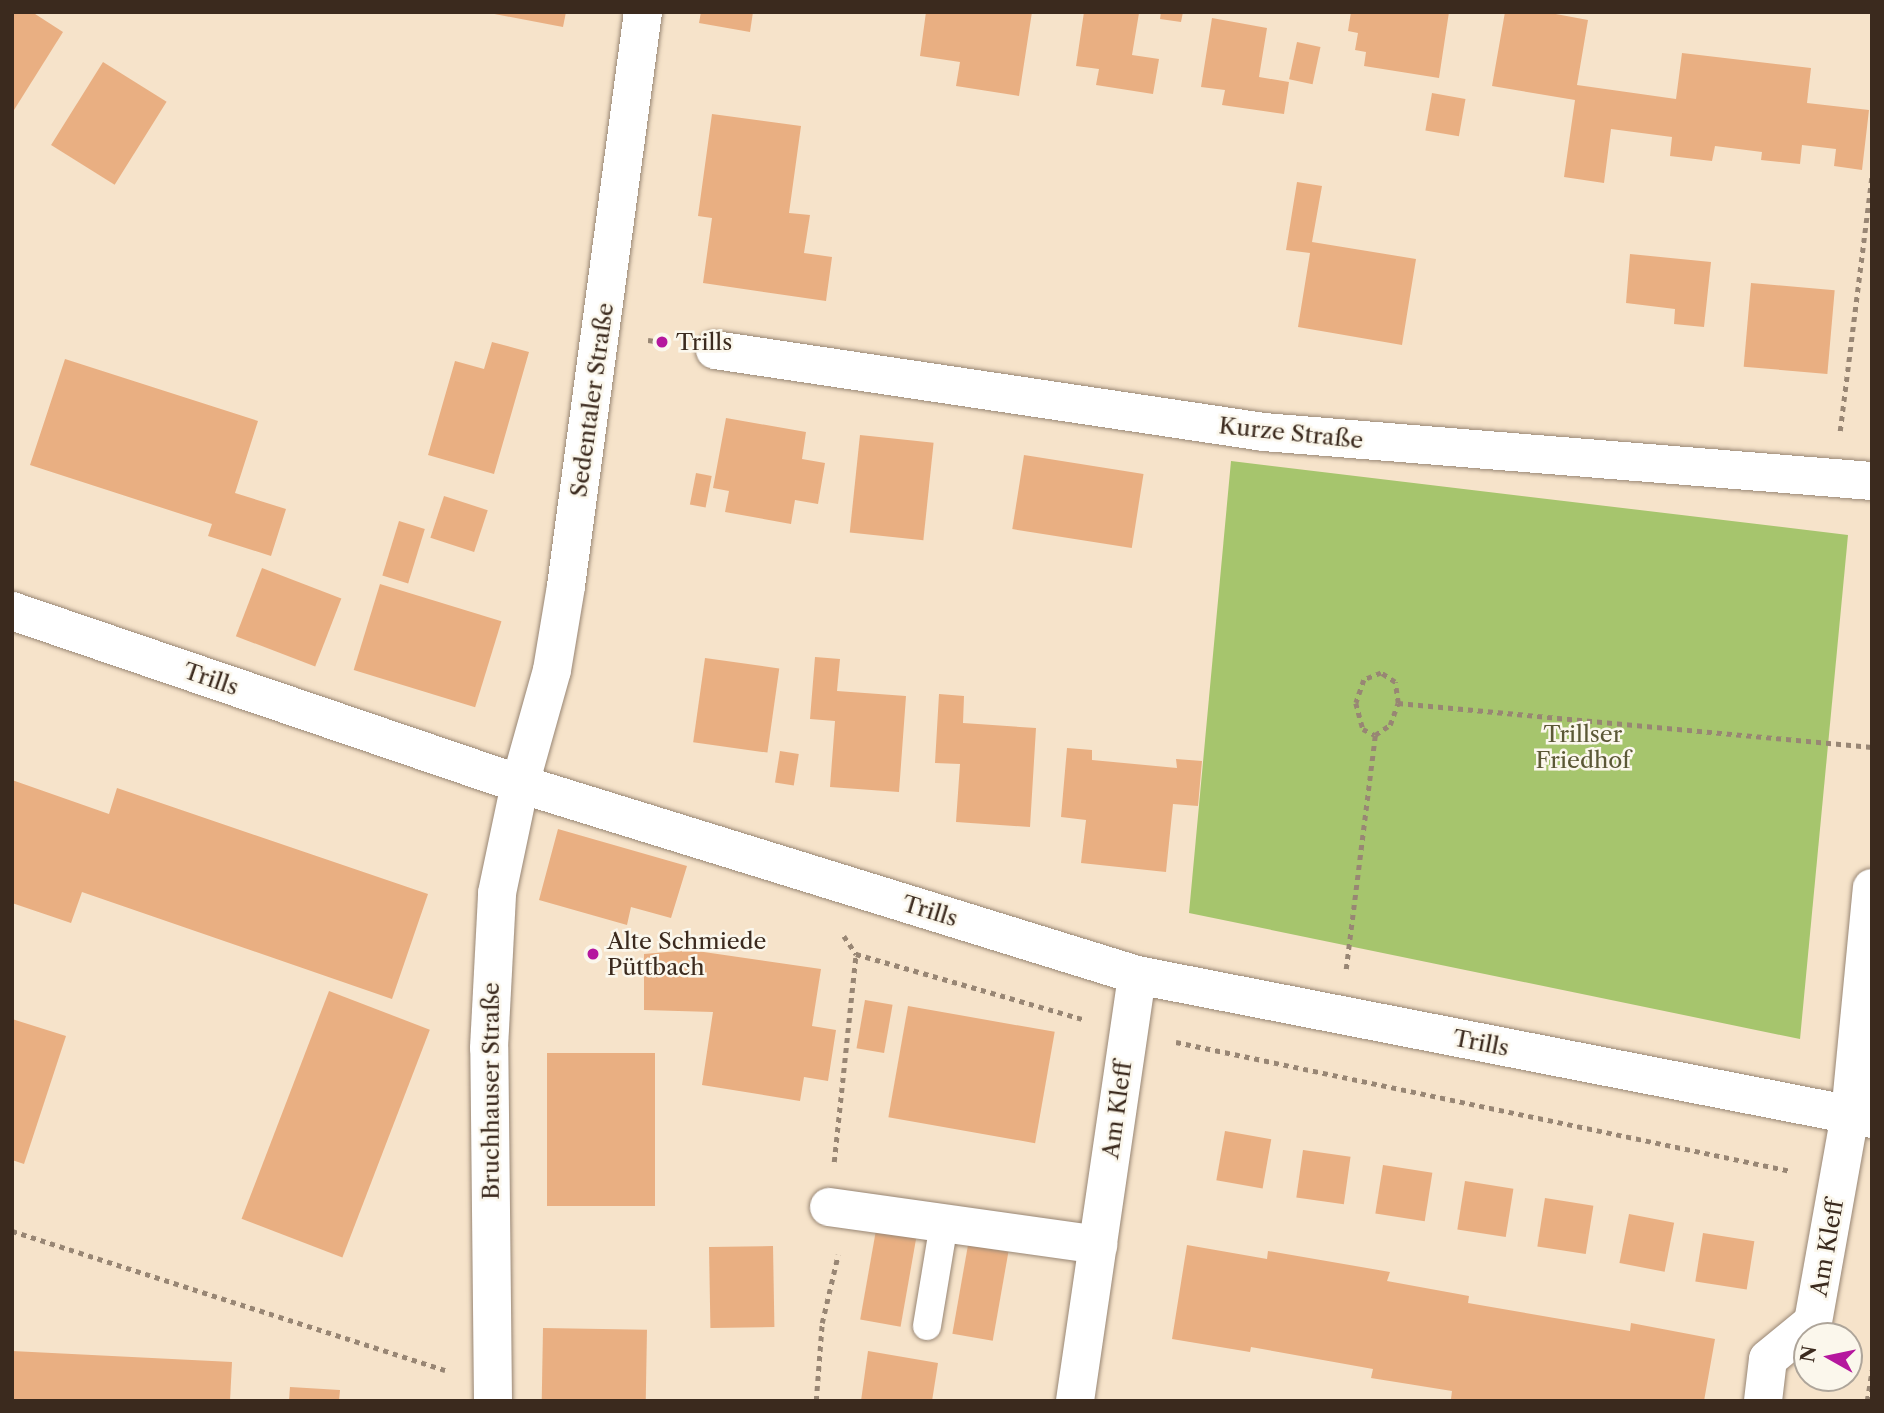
<!DOCTYPE html>
<meta charset="utf-8">
<style>
body{margin:0}
#map{position:relative;width:1884px;height:1413px;overflow:hidden;background:#f6e3ca;font-family:"Libre Caslon Text",serif}
div>[style]{position:absolute}
[style*='--x']{left:calc(var(--x)*1px);top:calc(var(--y)*1px);width:calc(var(--w)*1px);rotate:calc(var(--a)*1deg)}
.green>*{inset:0;background:#a6c56d}
.building>*{inset:0;background:#e9af82;transform-origin:0 0}
.path>*{height:4.5px;margin-top:-2.25px;transform-origin:0;background:repeating-linear-gradient(90deg,#988674 0 5px,transparent 0 10px)}
.roads{filter:drop-shadow(0 0 2px #988674) drop-shadow(0 0 2px #988674)}
.service>*{height:28px;margin:-14px;padding:0 14px;transform-origin:14px;border-radius:14px;background:#fff}
.minor>*{height:38px;margin:-19px;padding:0 19px;transform-origin:19px;border-radius:19px;background:#fff}
.tertiary>*{height:38px;margin:-19px;padding:0 19px;transform-origin:19px;border-radius:19px;background:#fff}
.dots>*{width:19px;height:19px;translate:-50% -50%;box-sizing:border-box;border:4px solid #fbf7ec;border-radius:50%}
span{translate:-50% -50%;white-space:nowrap;text-align:center;line-height:1.15;-webkit-text-stroke:5px #fbf7ec;paint-order:stroke}
.poi-label{font-size:23px;color:#3b2a1e}
.left{translate:0 -50%;text-align:left}
.street-label{font-size:23px;color:#3b2a1e}
.park-label{font-size:23px;color:#5b5836}
.frame{position:absolute;inset:0;border:14px solid #3b2a1e;pointer-events:none}
.north{position:absolute;left:1793px;top:1322px;width:70px;height:70px;box-sizing:border-box;background:#fbf7ec;border:2px solid #aea59a;border-radius:50%;rotate:279deg;font-size:19px;font-weight:700;line-height:28px;text-align:center;color:#3b2a1e}
.north::after{content:'';display:block;margin:auto;width:24px;height:32px;background:#b5179e;clip-path:polygon(50% 0,100% 100%,50% 72%,0 100%)}
</style>
<div id="map">
<div class="green">
<div style="clip-path:polygon(1231px 461px,1848px 535px,1800px 1039px,1189px 913px)"></div>
</div>
<div class="building">
<div style="clip-path:polygon(12px 12px,32px 12px,63px 32px,14px 110px)"></div>
<div style="clip-path:polygon(484px 12px,566px 12px,563px 27px)"></div>
<div style="clip-path:polygon(701px 12px,753px 12px,750px 32px,699px 23px)"></div>
<div style="clip-path:polygon(926px 12px,1032px 12px,1019px 96px,956px 86px,960px 62px,920px 56px)"></div>
<div style="clip-path:polygon(1084px 12px,1139px 13px,1132px 55px,1159px 59px,1153px 94px,1096px 85px,1099px 69px,1076px 66px)"></div>
<div style="clip-path:polygon(1161px 12px,1183px 12px,1181px 22px,1160px 19px)"></div>
<div style="clip-path:polygon(1351px 12px,1449px 12px,1439px 78px,1364px 66px,1366px 52px,1355px 50px,1358px 33px,1348px 31px)"></div>
<div style="clip-path:polygon(1505px 12px,1545px 12px,1588px 20px,1577px 85px,1676px 99px,1682px 53px,1811px 68px,1807px 103px,1869px 110px,1862px 170px,1834px 166px,1836px 149px,1802px 145px,1800px 164px,1761px 160px,1762px 152px,1715px 146px,1712px 161px,1670px 156px,1672px 137px,1611px 129px,1604px 183px,1564px 177px,1575px 100px,1492px 86px)"></div>
<div style="clip-path:polygon(1212px 18px,1267px 28px,1259px 77px,1289px 82px,1284px 114px,1222px 105px,1225px 90px,1201px 87px)"></div>
<div style="left:1297px;top:42px;width:24px;height:38px;rotate:12deg"></div>
<div style="left:103px;top:62px;width:75px;height:98px;rotate:32deg"></div>
<div style="left:1432px;top:93px;width:34px;height:38px;rotate:10deg"></div>
<div style="clip-path:polygon(712px 114px,801px 126px,789px 213px,810px 215px,804px 253px,832px 257px,826px 301px,703px 283px,712px 218px,698px 216px)"></div>
<div style="clip-path:polygon(1297px 182px,1322px 186px,1312px 242px,1416px 259px,1402px 345px,1298px 327px,1310px 253px,1286px 250px)"></div>
<div style="clip-path:polygon(1630px 254px,1711px 262px,1704px 327px,1674px 324px,1675px 309px,1626px 303px)"></div>
<div style="left:1751px;top:283px;width:84px;height:84px;rotate:5deg"></div>
<div style="clip-path:polygon(492px 342px,529px 352px,494px 474px,428px 455px,455px 361px,484px 369px)"></div>
<div style="clip-path:polygon(65px 359px,258px 421px,235px 493px,286px 509px,271px 556px,208px 536px,212px 524px,30px 465px)"></div>
<div style="clip-path:polygon(726px 418px,806px 432px,802px 459px,825px 463px,818px 504px,795px 500px,791px 524px,725px 512px,729px 491px,713px 488px)"></div>
<div style="left:860px;top:435px;width:74px;height:98px;rotate:6deg"></div>
<div style="left:1024px;top:455px;width:121px;height:75px;rotate:9deg"></div>
<div style="left:696px;top:473px;width:16px;height:32px;rotate:11deg"></div>
<div style="left:444px;top:496px;width:46px;height:44px;rotate:18deg"></div>
<div style="left:399px;top:521px;width:27px;height:57px;rotate:17deg"></div>
<div style="left:262px;top:568px;width:85px;height:73px;rotate:21deg"></div>
<div style="left:380px;top:584px;width:127px;height:90px;rotate:17deg"></div>
<div style="clip-path:polygon(815px 657px,840px 659px,837px 691px,906px 696px,899px 792px,830px 787px,835px 721px,810px 719px)"></div>
<div style="left:705px;top:658px;width:75px;height:85px;rotate:8deg"></div>
<div style="clip-path:polygon(939px 694px,964px 696px,963px 723px,1036px 728px,1030px 827px,956px 822px,960px 764px,935px 763px)"></div>
<div style="clip-path:polygon(1067px 748px,1092px 750px,1092px 760px,1177px 768px,1176px 759px,1202px 761px,1198px 806px,1173px 804px,1166px 872px,1081px 863px,1086px 820px,1061px 817px)"></div>
<div style="left:780px;top:751px;width:19px;height:32px;rotate:9deg"></div>
<div style="clip-path:polygon(12px 780px,109px 814px,117px 788px,428px 894px,392px 999px,82px 892px,71px 923px,12px 903px)"></div>
<div style="clip-path:polygon(558px 829px,687px 866px,671px 918px,631px 907px,627px 925px,539px 900px)"></div>
<div style="clip-path:polygon(690px 950px,821px 969px,812px 1026px,836px 1030px,828px 1081px,804px 1077px,800px 1101px,702px 1085px,713px 1012px,644px 1010px,644px 954px)"></div>
<div style="left:329px;top:991px;width:108px;height:244px;rotate:21deg"></div>
<div style="left:865px;top:1000px;width:28px;height:49px;rotate:10deg"></div>
<div style="left:908px;top:1006px;width:149px;height:113px;rotate:10deg"></div>
<div style="clip-path:polygon(12px 1019px,66px 1036px,24px 1164px,12px 1160px)"></div>
<div style="left:655px;top:1053px;width:153px;height:108px;rotate:90deg"></div>
<div style="left:1225px;top:1131px;width:47px;height:50px;rotate:10deg"></div>
<div style="left:1303px;top:1150px;width:48px;height:48px;rotate:8deg"></div>
<div style="left:1383px;top:1165px;width:50px;height:49px;rotate:9deg"></div>
<div style="left:1465px;top:1181px;width:49px;height:49px;rotate:9deg"></div>
<div style="left:1545px;top:1198px;width:49px;height:49px;rotate:9deg"></div>
<div style="left:1629px;top:1214px;width:46px;height:50px;rotate:11deg"></div>
<div style="left:876px;top:1230px;width:41px;height:91px;rotate:10deg"></div>
<div style="left:1703px;top:1233px;width:52px;height:49px;rotate:9deg"></div>
<div style="left:968px;top:1245px;width:41px;height:90px;rotate:10deg"></div>
<div style="clip-path:polygon(1187px 1245px,1267px 1259px,1268px 1251px,1390px 1272px,1387px 1281px,1469px 1296px,1468px 1303px,1630px 1331px,1631px 1323px,1715px 1339px,1704px 1401px,1458px 1401px,1451px 1399px,1452px 1391px,1371px 1378px,1373px 1369px,1251px 1347px,1250px 1352px,1172px 1339px)"></div>
<div style="left:773px;top:1246px;width:81px;height:64px;rotate:89deg"></div>
<div style="left:543px;top:1328px;width:104px;height:73px;rotate:1deg"></div>
<div style="clip-path:polygon(12px 1351px,232px 1362px,230px 1401px,12px 1401px)"></div>
<div style="clip-path:polygon(868px 1351px,938px 1363px,932px 1401px,861px 1401px)"></div>
<div style="clip-path:polygon(290px 1387px,340px 1390px,339px 1401px,289px 1401px)"></div>
</div>
<div class="path">
<div style="--x:648;--y:340;--w:22;--a:8"></div>
<div style="--x:1840;--y:431;--w:259;--a:-82.9"></div>
<div style="--x:1398;--y:703;--w:476;--a:5.3"></div>
<div style="--x:844;--y:936;--w:22;--a:56"></div>
<div style="--x:856;--y:954;--w:236;--a:16"></div>
<div style="--x:1346;--y:969;--w:236;--a:-82.9"></div>
<div style="--x:1375;--y:735;--w:18;--a:-34"></div>
<div style="--x:1390;--y:725;--w:23;--a:-70"></div>
<div style="--x:1398;--y:703;--w:21;--a:-98"></div>
<div style="--x:1395;--y:682;--w:17;--a:-147"></div>
<div style="--x:1381;--y:673;--w:18;--a:158"></div>
<div style="--x:1364;--y:680;--w:24;--a:109"></div>
<div style="--x:1356;--y:703;--w:27;--a:75"></div>
<div style="--x:1363;--y:729;--w:13;--a:27"></div>
<div style="--x:1176;--y:1042;--w:628;--a:11.85"></div>
<div style="--x:834;--y:1162;--w:209;--a:-84"></div>
<div style="--x:12;--y:1231;--w:455;--a:17.8"></div>
<div style="--x:816;--y:1401;--w:78;--a:-85.6"></div>
<div style="--x:822;--y:1323;--w:70;--a:-76.8"></div>
<div style="--x:1867;--y:1401;--w:31;--a:-81"></div>
</div>
<div class="roads">
<div class="service">
<div style="--x:927;--y:1326;--w:104;--a:-80.6"></div>
</div>
<div class="minor">
<div style="--x:715;--y:350;--w:555;--a:8.5"></div>
<div style="--x:1264;--y:432;--w:610;--a:4.61"></div>
<div style="--x:12;--y:611;--w:537;--a:18.81"></div>
<div style="--x:520;--y:784;--w:646;--a:17.2"></div>
<div style="--x:1137;--y:975;--w:749;--a:11.08"></div>
<div style="--x:829;--y:1207;--w:272;--a:8"></div>
<div style="--x:1075;--y:1401;--w:430;--a:-81.7"></div>
<div style="--x:1763;--y:1401;--w:42;--a:-83.2"></div>
<div style="--x:1768;--y:1359;--w:58;--a:-39.4"></div>
<div style="--x:1813;--y:1322;--w:210;--a:-79.9"></div>
<div style="--x:1850;--y:1115;--w:228;--a:-84.5"></div>
</div>
<div class="tertiary">
<div style="--x:493;--y:1401;--w:353;--a:-90.6"></div>
<div style="--x:489;--y:1048;--w:155;--a:-87"></div>
<div style="--x:497;--y:893;--w:111;--a:-78.1"></div>
<div style="--x:520;--y:784;--w:118;--a:-74.3"></div>
<div style="--x:552;--y:670;--w:85;--a:-80.5"></div>
<div style="--x:566;--y:586;--w:579;--a:-82.36"></div>
</div>
</div>
<div class="dots">
<div style="left:662px;top:342px;background:#b5179e"></div>
<div style="left:593px;top:954px;background:#b5179e"></div>
</div>
<div class="poi-label">
<span class="left" style="left:676px;top:342px">Trills</span>
<span class="left" style="left:607px;top:954px">Alte Schmiede<br>Püttbach</span>
</div>
<div class="street-label">
<span style="left:592px;top:400px;rotate:-82deg">Sedentaler Straße</span>
<span style="left:1291px;top:433px;rotate:6deg">Kurze Straße</span>
<span style="left:211px;top:679px;rotate:19deg">Trills</span>
<span style="left:930px;top:911px;rotate:17deg">Trills</span>
<span style="left:1481px;top:1043px;rotate:11deg">Trills</span>
<span style="left:491px;top:1091px;rotate:-90deg">Bruchhauser Straße</span>
<span style="left:1117px;top:1110px;rotate:-82deg">Am Kleff</span>
<span style="left:1827px;top:1248px;rotate:-80deg">Am Kleff</span>
</div>
<div class="park-label">
<span style="left:1583px;top:747px">Trillser<br>Friedhof</span>
</div>
<div class="frame"></div>
<div class="north">N</div>
</div>
